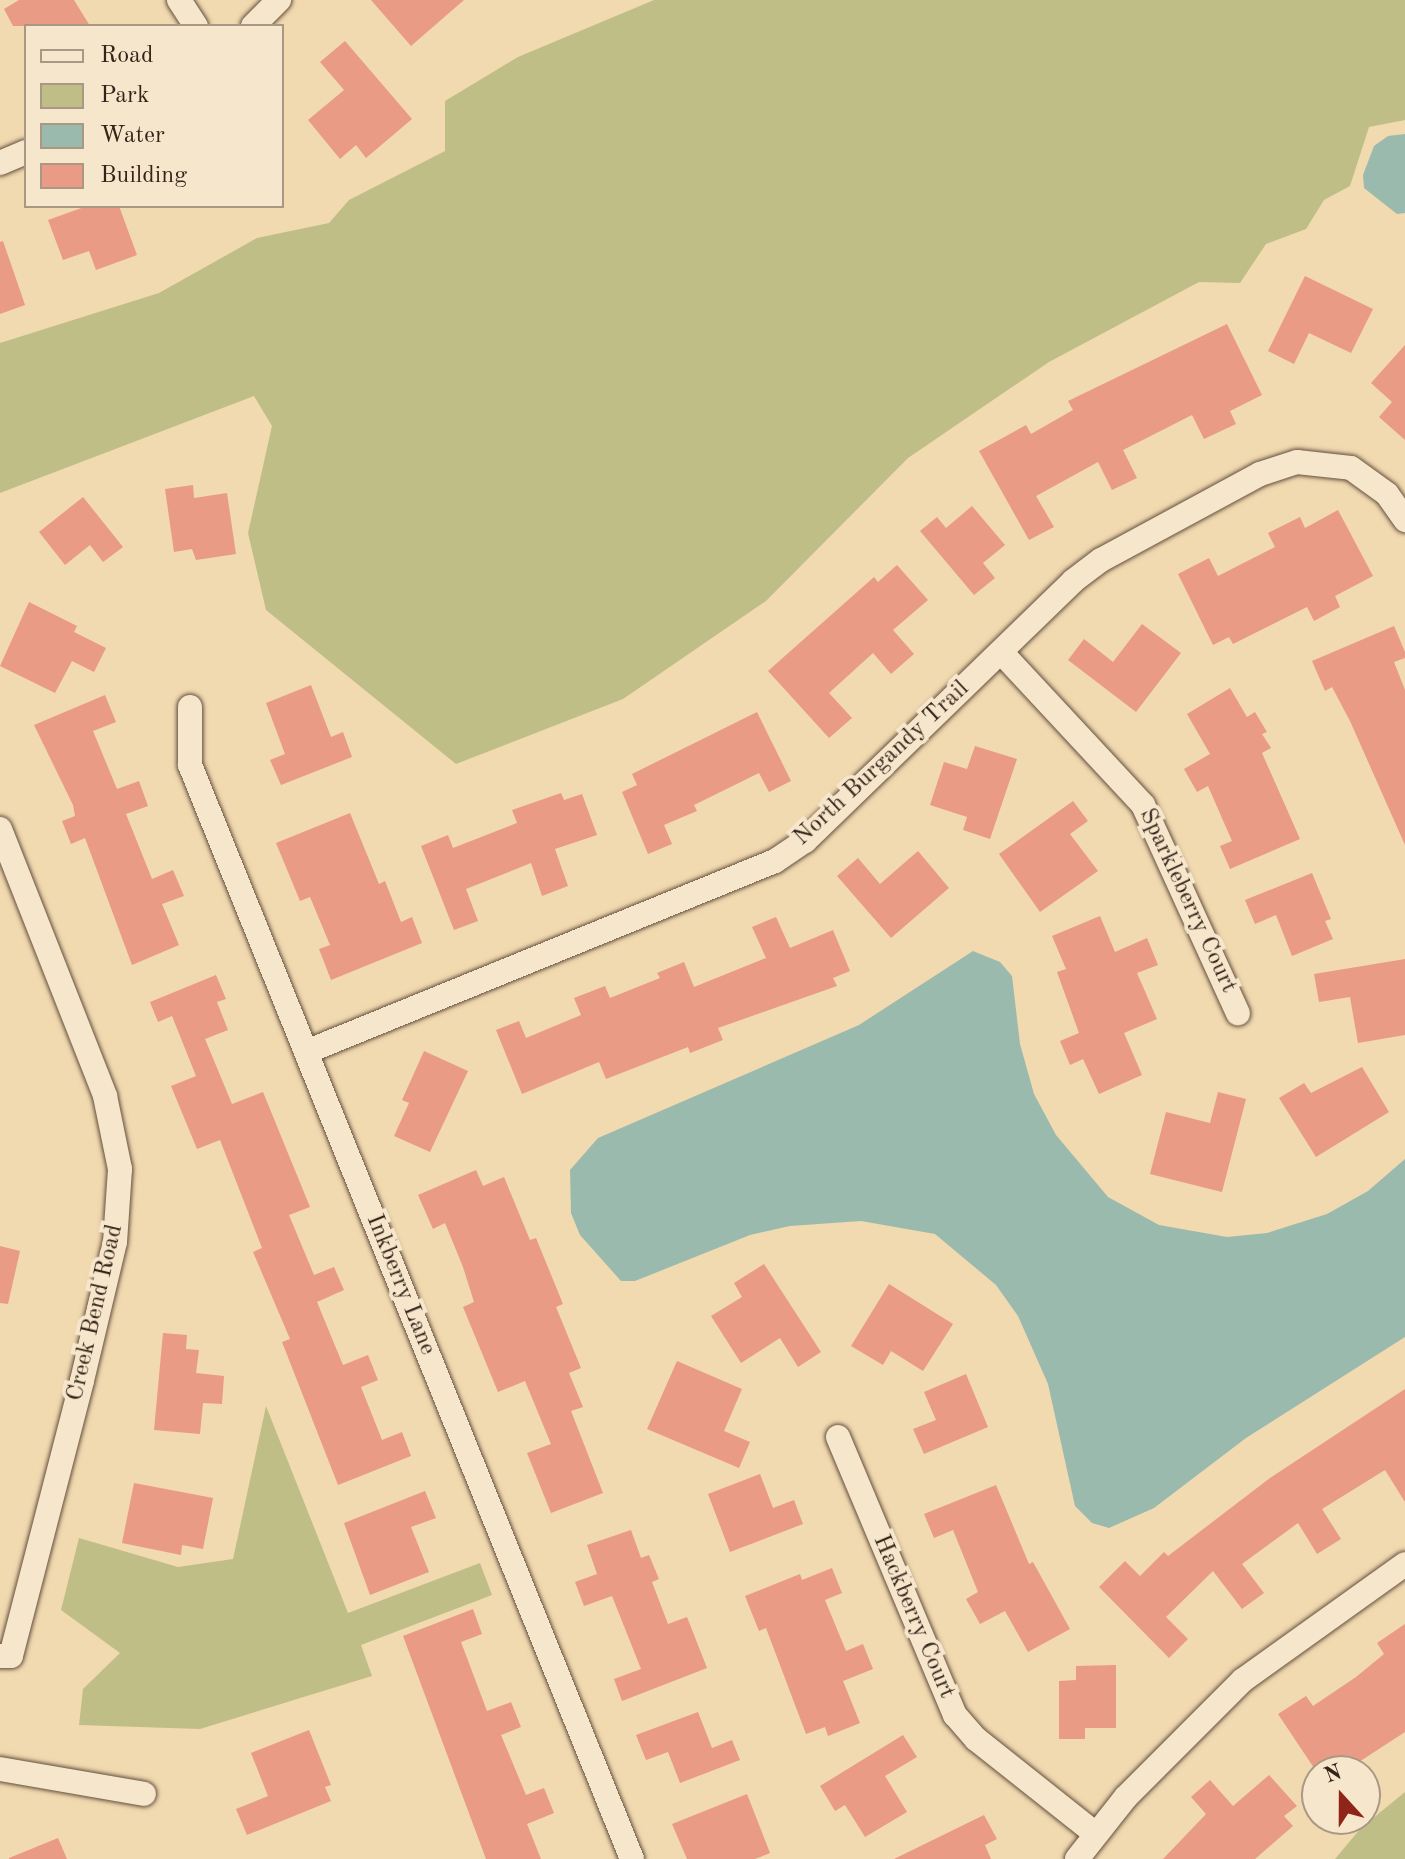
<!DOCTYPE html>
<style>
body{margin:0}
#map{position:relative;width:1405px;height:1859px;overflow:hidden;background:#f1d9b0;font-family:"Old Standard TT",serif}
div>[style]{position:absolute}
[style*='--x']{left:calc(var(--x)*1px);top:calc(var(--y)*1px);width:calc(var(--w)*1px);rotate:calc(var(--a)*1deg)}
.green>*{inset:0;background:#c0be87}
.water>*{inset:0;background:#9bbaae}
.building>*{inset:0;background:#e99b86}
.roads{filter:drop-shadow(0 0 2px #64503e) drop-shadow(0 0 2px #64503e)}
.street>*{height:24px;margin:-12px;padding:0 12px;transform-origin:12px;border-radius:12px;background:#f6e6cc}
span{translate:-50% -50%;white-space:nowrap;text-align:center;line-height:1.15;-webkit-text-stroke:8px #f6e6cc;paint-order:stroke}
.street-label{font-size:24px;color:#352218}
.legend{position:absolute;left:24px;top:24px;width:260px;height:184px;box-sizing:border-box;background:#f6e6cc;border:2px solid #a99884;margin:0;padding:10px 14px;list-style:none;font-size:24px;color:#352218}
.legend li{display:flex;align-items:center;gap:16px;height:40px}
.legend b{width:40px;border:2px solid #a99884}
.north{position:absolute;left:1301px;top:1755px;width:80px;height:80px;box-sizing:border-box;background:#f6e6cc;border:2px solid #a99884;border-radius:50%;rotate:339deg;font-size:22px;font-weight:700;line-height:32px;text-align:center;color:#352218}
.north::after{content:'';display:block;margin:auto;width:28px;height:36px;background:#8f2418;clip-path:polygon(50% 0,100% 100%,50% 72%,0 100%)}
</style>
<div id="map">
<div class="green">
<div style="clip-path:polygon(654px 0,1405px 0,1405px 120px,1369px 127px,1350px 186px,1324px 200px,1306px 229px,1266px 244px,1240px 283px,1199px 282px,1049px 362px,908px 458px,766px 601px,623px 699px,456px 764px,266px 610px,248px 533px,272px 426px,254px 396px,0 493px,0 343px,159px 293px,257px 238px,329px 223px,349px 200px,445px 151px,445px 101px,518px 57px)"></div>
<div style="clip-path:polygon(266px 1406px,348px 1613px,480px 1563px,492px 1595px,361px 1645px,372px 1676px,200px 1729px,79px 1725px,83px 1689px,120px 1653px,61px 1610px,79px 1538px,178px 1567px,233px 1559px)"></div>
<div style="clip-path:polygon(1405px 1792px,1405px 1859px,1335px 1859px,1361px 1828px)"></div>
</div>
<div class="water">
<div style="clip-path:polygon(1405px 134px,1405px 213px,1397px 214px,1364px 188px,1363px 175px,1374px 146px,1388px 136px)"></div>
<div style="clip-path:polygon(973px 951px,1000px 962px,1012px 976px,1020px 1044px,1034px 1094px,1056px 1135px,1108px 1197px,1159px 1225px,1227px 1237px,1267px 1233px,1327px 1214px,1368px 1191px,1405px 1159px,1405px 1337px,1246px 1438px,1154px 1508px,1109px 1528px,1092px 1523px,1075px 1506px,1048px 1384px,1018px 1316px,996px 1285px,935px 1234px,861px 1221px,790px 1226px,750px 1235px,635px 1281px,621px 1281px,580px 1235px,571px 1213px,570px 1170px,598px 1138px,859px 1025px)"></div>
</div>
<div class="building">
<div style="clip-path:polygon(19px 0,74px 0,90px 26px,13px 26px,4px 9px)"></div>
<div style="clip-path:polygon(371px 0,464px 0,411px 46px)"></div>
<div style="clip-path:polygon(345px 41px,412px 119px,366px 158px,356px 145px,340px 159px,308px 120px,344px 90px,320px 62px)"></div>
<div style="clip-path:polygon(87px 206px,119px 206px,137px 255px,96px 270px,89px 251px,63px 260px,48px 220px)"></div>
<div style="clip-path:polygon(3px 241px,25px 305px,0 314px,0 242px)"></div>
<div style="clip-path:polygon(1305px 276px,1373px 309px,1351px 353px,1309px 333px,1294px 364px,1268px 351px)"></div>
<div style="clip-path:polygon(1227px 324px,1262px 395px,1230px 411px,1236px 424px,1204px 439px,1192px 415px,1123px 450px,1137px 478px,1112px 490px,1098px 462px,1036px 496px,1054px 527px,1029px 540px,979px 451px,1026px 425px,1031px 434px,1073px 410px,1068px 401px)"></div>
<div style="clip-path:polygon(1405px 345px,1405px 440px,1379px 417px,1392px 402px,1371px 383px)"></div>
<div style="clip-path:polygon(193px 485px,194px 498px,227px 493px,236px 554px,196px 560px,192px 549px,174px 552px,165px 489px)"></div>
<div style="clip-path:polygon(83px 497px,123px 547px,103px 562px,90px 545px,65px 565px,39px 532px)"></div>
<div style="clip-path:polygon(972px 506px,1005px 545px,983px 563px,995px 578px,974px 595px,920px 531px,937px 517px,946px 528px)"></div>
<div style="clip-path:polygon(1338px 510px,1373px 576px,1335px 596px,1340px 607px,1314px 621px,1307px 607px,1233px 644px,1229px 637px,1213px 645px,1178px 574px,1209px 558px,1218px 576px,1275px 547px,1268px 533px,1300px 517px,1305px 528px)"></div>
<div style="clip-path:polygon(897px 565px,928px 600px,893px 630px,914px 654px,891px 674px,873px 653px,829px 693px,852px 718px,829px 738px,768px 671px,874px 577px,878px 582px)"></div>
<div style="clip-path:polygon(29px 602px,77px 626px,74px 632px,106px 648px,94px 672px,72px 661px,55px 693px,0 666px)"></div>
<div style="clip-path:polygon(1142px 624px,1181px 653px,1136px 712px,1068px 660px,1084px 639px,1113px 662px)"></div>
<div style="clip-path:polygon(1394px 626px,1405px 652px,1405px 658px,1394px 662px,1405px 690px,1405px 845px,1350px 721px,1332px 687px,1325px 691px,1312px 661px)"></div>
<div style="clip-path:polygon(311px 685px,331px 737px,343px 732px,352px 757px,281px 785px,270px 760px,285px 754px,266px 703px)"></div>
<div style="clip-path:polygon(1230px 688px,1247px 717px,1255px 712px,1267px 732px,1262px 734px,1271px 748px,1262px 753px,1300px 839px,1230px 869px,1220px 846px,1232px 841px,1208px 786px,1197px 792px,1184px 769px,1210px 754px,1187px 714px)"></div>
<div style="clip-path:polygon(105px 695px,116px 722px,93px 731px,117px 789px,139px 781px,148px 806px,126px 814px,152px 879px,173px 870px,184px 896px,162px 904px,179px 945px,132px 965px,85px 838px,71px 844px,62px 821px,75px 816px,73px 805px,34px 725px)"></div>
<div style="clip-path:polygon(757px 712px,791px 781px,769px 792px,759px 773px,694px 805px,697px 811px,664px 825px,672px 844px,648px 854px,622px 792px,637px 785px,632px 774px)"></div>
<div style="clip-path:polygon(975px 746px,1017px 759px,990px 839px,963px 830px,967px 817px,930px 805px,944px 762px,967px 769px)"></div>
<div style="clip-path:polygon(561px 793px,564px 800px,582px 794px,597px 835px,555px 849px,568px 886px,542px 896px,531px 863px,466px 889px,478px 921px,454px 930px,421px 846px,448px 835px,453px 848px,517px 823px,512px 810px)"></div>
<div style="clip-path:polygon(1073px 801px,1088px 821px,1070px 834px,1098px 871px,1040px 912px,999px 854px)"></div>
<div style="clip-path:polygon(350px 813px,379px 884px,385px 881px,401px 922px,412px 917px,422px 943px,331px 980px,319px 949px,330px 945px,310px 897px,300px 901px,276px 843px)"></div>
<div style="clip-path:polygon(918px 851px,949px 888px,891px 938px,837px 876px,858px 858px,880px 884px)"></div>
<div style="clip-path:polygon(1312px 873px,1331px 919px,1325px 921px,1333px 939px,1292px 956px,1276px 915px,1255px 924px,1245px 900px)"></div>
<div style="clip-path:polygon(1100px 916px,1115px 952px,1147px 938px,1158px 965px,1137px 973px,1157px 1019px,1124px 1033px,1142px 1075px,1099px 1094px,1083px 1059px,1070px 1065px,1060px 1041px,1079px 1033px,1057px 972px,1066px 969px,1052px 936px)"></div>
<div style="clip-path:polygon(776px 917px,790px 948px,833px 930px,850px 971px,833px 978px,837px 986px,718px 1028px,723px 1040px,690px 1053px,688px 1047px,606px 1079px,599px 1062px,522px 1094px,496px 1030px,519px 1021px,526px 1038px,581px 1015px,574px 998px,605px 986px,610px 998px,660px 978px,657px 973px,684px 962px,694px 987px,766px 958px,752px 927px)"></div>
<div style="clip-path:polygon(1405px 959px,1405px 1035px,1358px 1043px,1350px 997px,1319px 1002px,1314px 974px)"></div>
<div style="clip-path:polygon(216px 975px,226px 999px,217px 1002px,228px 1030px,205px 1039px,232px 1104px,263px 1092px,310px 1207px,289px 1215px,314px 1275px,334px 1267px,344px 1290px,317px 1302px,343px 1365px,368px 1355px,378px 1380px,361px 1387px,382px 1440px,402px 1432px,411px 1456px,338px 1485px,282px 1342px,290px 1339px,253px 1252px,262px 1248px,220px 1140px,197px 1149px,171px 1086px,196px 1076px,172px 1016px,158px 1022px,150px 1002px)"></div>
<div style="clip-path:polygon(424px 1051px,468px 1071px,430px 1152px,394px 1136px,409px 1103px,402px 1100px)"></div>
<div style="clip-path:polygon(1362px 1067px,1389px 1112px,1316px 1157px,1279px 1098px,1304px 1083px,1311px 1093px)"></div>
<div style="clip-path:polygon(1218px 1092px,1246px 1099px,1222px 1192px,1150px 1174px,1166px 1112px,1210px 1123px)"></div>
<div style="clip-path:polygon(476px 1170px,483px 1186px,504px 1177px,530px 1240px,536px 1238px,563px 1304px,556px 1307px,581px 1368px,569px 1373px,583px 1407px,571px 1411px,603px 1493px,551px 1513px,527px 1453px,551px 1444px,525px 1381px,498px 1392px,463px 1307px,474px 1302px,463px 1267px,445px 1223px,433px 1229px,418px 1195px)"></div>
<div style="clip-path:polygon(0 1246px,20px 1251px,8px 1304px,0 1303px)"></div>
<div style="clip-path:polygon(764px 1264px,821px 1352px,798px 1367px,780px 1338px,741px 1363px,711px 1316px,742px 1297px,734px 1283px)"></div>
<div style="clip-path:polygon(889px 1284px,953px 1324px,923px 1371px,891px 1351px,883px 1365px,851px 1346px)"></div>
<div style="clip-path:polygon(163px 1333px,187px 1335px,186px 1349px,199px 1350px,196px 1373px,224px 1376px,222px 1404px,203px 1403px,200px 1434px,154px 1430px)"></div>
<div style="clip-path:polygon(677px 1361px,742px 1389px,724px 1431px,750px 1442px,739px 1468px,647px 1429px)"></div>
<div style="clip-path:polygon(966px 1374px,988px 1427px,924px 1454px,913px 1429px,936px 1420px,924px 1392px)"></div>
<div style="clip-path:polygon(1405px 1389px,1405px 1502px,1385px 1470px,1322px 1509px,1341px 1539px,1317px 1554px,1298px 1523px,1242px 1564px,1264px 1593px,1242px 1609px,1213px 1571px,1166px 1617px,1188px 1639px,1169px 1658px,1099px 1587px,1125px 1561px,1140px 1576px,1164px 1552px,1168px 1556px,1270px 1478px)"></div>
<div style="clip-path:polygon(760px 1474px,773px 1508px,794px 1500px,803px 1524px,730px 1552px,708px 1494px)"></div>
<div style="clip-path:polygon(134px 1483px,213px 1498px,203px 1549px,182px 1545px,181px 1555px,122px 1543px)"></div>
<div style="clip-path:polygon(996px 1485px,1029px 1564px,1033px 1562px,1070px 1629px,1028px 1652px,1005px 1611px,980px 1624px,966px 1599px,978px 1592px,953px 1530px,934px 1538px,924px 1514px)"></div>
<div style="clip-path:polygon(425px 1491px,436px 1518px,411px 1527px,429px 1572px,370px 1595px,344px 1523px)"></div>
<div style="clip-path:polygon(631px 1530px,641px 1558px,649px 1555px,659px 1579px,652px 1582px,668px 1624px,687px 1617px,707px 1668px,622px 1701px,614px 1679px,641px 1669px,612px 1596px,584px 1606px,575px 1582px,597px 1574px,587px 1545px)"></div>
<div style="clip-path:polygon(832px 1568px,842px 1593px,825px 1600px,846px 1651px,863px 1644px,873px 1669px,843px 1681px,860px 1723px,828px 1736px,825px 1727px,806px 1734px,766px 1628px,759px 1631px,745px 1596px,800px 1574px,802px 1580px)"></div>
<div style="clip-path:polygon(473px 1609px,482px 1634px,461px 1642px,487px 1711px,511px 1702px,521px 1727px,501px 1735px,526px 1795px,544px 1788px,554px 1813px,527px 1824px,541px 1859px,486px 1859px,403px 1636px)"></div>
<div style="clip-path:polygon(1405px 1624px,1405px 1732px,1345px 1771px,1316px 1771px,1278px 1714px,1306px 1696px,1313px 1706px,1356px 1677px,1384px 1654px,1377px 1643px)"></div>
<div style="clip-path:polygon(1116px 1665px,1116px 1728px,1085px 1728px,1085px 1739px,1059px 1739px,1059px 1681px,1076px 1680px,1076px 1666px)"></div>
<div style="clip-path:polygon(698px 1712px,712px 1748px,732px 1740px,740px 1760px,680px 1783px,668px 1752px,646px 1760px,636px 1735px)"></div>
<div style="clip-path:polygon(309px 1730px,331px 1785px,325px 1787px,331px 1801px,247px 1835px,236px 1809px,268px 1796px,251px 1753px)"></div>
<div style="clip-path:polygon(903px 1735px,917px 1757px,885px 1776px,907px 1812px,865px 1837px,845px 1805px,835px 1811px,820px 1786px)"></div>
<div style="clip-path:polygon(1269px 1775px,1297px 1806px,1284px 1816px,1293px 1826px,1255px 1859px,1163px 1859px,1206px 1814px,1191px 1797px,1210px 1780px,1233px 1806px)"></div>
<div style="clip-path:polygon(747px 1794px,770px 1853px,755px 1859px,687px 1859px,672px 1824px)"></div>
<div style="clip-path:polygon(984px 1815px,997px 1839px,985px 1845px,991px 1859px,894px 1859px)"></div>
<div style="clip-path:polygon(58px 1838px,67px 1859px,9px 1859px,9px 1858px)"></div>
</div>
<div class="roads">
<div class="street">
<div style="--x:179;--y:0;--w:31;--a:57"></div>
<div style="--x:253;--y:26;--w:37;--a:-45"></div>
<div style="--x:0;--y:163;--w:28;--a:-23"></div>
<div style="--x:1001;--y:652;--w:209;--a:47.1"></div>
<div style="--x:1143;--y:805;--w:229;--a:65.5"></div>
<div style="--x:190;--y:707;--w:58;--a:90"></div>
<div style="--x:190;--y:765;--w:1180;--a:68"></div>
<div style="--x:0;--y:829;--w:287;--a:68.5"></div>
<div style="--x:105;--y:1096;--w:75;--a:78.4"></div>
<div style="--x:120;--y:1169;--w:73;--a:93.9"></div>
<div style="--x:115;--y:1242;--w:143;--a:103.4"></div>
<div style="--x:82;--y:1381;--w:284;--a:104.5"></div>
<div style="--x:11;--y:1656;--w:11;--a:180"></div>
<div style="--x:306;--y:1052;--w:506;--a:-22.16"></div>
<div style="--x:775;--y:861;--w:36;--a:-34"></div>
<div style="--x:805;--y:841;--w:373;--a:-44.1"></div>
<div style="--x:1073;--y:581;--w:35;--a:-37"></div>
<div style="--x:1101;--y:560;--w:181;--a:-28.4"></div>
<div style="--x:1260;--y:474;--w:39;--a:-18"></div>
<div style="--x:1297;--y:462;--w:54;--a:6.3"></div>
<div style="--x:1351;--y:468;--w:44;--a:35.8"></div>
<div style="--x:1387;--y:494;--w:32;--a:55"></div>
<div style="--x:838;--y:1437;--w:302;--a:67.2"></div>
<div style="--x:955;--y:1715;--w:32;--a:49"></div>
<div style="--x:976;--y:1739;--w:153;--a:38.4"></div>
<div style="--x:0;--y:1769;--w:146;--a:9.8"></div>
<div style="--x:1077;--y:1859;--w:79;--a:-51.7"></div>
<div style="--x:1126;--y:1797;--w:165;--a:-45"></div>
<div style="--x:1243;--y:1680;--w:199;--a:-35.6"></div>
</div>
</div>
<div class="street-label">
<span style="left:882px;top:764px;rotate:-43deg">North Burgandy Trail</span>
<span style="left:1187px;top:901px;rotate:65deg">Sparkleberry Court</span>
<span style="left:400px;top:1285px;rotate:68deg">Inkberry Lane</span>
<span style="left:96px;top:1313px;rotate:-77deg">Creek Bend Road</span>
<span style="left:913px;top:1617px;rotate:67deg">Hackberry Court</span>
</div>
<ul class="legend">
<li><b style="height:10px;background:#f6e6cc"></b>Road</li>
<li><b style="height:22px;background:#c0be87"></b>Park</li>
<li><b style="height:22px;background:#9bbaae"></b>Water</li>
<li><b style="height:22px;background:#e99b86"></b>Building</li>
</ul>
<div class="north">N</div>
</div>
